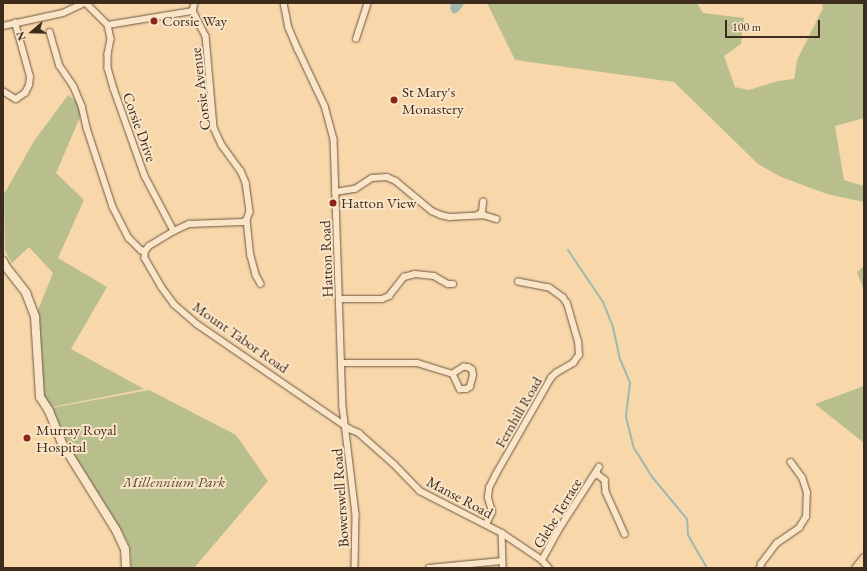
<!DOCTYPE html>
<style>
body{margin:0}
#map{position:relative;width:867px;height:571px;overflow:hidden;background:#f8d7ab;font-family:"EB Garamond",serif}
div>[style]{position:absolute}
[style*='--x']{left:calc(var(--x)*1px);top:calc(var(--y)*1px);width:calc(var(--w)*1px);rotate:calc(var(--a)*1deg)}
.green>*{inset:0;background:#b8bf8d}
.water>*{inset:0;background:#9fb8b0}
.stream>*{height:2px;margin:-1px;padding:0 1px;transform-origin:1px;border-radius:1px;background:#9fb8b0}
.roads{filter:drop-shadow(0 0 1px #6c5740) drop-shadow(0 0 1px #6c5740)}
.street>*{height:5.5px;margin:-2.75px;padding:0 2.75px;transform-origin:2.75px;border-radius:2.75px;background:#fae5c8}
.secondary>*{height:8px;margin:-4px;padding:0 4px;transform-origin:4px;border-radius:4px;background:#fae5c8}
.primary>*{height:9px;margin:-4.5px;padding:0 4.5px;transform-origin:4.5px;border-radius:4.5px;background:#f8d7ab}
.dots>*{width:11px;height:11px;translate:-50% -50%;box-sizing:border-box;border:2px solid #fae5c8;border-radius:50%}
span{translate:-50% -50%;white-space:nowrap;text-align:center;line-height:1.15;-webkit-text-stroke:4px #fae5c8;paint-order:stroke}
.poi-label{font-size:15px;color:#3d2c1d}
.left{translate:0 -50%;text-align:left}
.street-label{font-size:15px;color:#3d2c1d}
.park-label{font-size:15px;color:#564933;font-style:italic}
.frame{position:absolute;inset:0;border:4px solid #3d2c1d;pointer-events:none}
.north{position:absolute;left:12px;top:12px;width:40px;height:40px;-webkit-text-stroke:3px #fae5c8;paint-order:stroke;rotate:250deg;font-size:11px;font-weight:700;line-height:16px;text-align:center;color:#3d2c1d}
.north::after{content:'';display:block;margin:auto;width:14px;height:18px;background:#3d2c1d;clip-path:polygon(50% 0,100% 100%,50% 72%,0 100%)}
.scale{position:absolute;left:725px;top:20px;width:95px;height:18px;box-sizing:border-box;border:2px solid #3d2c1d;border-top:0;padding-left:5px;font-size:12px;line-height:14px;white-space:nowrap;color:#3d2c1d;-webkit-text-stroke:3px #fae5c8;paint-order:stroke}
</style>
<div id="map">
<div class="green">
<div style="clip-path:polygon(487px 3px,697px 3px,703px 13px,744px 18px,741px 44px,724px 56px,735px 87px,749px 90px,778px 81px,794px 79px,797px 60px,823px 8px,822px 3px,864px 3px,864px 118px,835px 126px,844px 180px,864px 186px,864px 202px,827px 194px,781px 177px,758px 164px,674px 82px,515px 60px)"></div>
<div style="clip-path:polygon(68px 95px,76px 101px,81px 115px,56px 173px,84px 200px,58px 258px,107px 287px,71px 349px,144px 389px,47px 408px,40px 397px,35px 317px,53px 273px,29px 247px,12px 263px,5px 251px,4px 194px,34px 141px)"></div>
<div style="clip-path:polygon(864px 266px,864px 291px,857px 272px)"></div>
<div style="clip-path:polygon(864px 386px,864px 443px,815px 404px)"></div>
<div style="clip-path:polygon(149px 390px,236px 435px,268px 481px,194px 568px,131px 568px,131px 556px,128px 543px,117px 523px,71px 450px,51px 408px)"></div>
</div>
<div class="water">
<div style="clip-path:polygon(455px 3px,464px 4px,458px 12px,453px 14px,450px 8px,451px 4px)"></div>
</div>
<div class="stream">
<div style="--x:568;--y:250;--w:63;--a:56.1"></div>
<div style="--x:603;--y:302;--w:27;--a:68"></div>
<div style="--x:613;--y:327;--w:33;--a:78"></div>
<div style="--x:620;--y:359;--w:26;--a:67"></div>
<div style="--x:630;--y:383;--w:34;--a:97"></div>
<div style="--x:626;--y:417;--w:32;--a:76"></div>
<div style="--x:634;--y:448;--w:36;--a:58"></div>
<div style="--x:653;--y:478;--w:53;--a:50.3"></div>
<div style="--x:687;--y:519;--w:16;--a:86"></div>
<div style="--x:688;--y:535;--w:38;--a:60"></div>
</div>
<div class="roads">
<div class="street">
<div style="--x:86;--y:3;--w:31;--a:45"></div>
<div style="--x:108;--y:25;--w:14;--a:78"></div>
<div style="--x:111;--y:39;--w:15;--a:101"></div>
<div style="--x:108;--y:54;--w:14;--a:90"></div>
<div style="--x:108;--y:68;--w:22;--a:74"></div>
<div style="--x:114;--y:89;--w:92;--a:70.4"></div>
<div style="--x:145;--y:176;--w:62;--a:62.2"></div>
<div style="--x:195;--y:3;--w:8;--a:104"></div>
<div style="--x:193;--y:11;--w:28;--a:63"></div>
<div style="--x:206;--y:36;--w:92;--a:85"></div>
<div style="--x:214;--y:128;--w:19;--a:65"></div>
<div style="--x:222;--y:145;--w:32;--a:54"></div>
<div style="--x:241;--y:171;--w:13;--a:67"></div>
<div style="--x:246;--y:183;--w:29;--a:82"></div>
<div style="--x:250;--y:212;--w:9;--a:111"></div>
<div style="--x:247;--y:220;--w:36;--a:84"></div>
<div style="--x:251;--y:256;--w:20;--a:75"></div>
<div style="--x:256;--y:275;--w:10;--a:61"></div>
<div style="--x:284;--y:3;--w:25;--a:79"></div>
<div style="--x:289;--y:28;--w:23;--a:67"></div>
<div style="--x:298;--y:49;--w:63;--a:64.7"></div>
<div style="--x:325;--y:106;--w:34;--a:75"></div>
<div style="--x:334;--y:139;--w:268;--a:88.1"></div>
<div style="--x:343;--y:407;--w:108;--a:83.1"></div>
<div style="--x:356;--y:514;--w:54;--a:91.1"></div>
<div style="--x:108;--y:25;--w:86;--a:-9.4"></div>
<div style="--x:3;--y:26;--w:61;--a:-12.2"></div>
<div style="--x:63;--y:13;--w:23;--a:-25"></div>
<div style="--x:50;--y:32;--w:35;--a:74"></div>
<div style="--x:60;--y:66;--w:25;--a:56"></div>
<div style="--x:74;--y:87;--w:21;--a:67"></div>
<div style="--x:82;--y:106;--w:23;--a:77"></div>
<div style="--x:87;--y:128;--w:83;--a:71.8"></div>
<div style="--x:113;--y:207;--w:35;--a:63"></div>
<div style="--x:129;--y:238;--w:17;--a:45"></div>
<div style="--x:141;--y:250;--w:4;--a:14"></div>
<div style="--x:356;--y:39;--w:38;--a:-72"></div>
<div style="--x:3;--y:91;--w:15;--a:32"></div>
<div style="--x:16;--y:99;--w:11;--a:-34"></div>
<div style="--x:25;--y:93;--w:9;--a:-63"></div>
<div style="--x:29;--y:85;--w:8;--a:-83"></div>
<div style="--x:30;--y:77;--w:56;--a:-105.5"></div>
<div style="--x:335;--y:192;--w:20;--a:-9"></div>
<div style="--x:355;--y:189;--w:20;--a:-33"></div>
<div style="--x:372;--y:178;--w:15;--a:-4"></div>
<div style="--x:387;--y:177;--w:10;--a:24"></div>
<div style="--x:396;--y:181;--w:47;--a:39.8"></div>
<div style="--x:432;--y:211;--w:10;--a:24"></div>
<div style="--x:441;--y:215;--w:9;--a:13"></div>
<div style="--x:450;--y:217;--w:33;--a:-3"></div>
<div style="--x:483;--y:215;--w:14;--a:17"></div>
<div style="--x:478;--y:215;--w:5;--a:-37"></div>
<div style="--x:482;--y:212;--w:10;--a:-84"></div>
<div style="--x:145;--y:251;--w:7;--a:90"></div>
<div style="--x:145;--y:258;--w:32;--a:60"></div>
<div style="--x:161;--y:286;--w:22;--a:54"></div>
<div style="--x:174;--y:304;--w:30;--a:41"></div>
<div style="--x:197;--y:324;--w:186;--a:34.5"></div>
<div style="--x:350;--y:429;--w:10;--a:24"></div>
<div style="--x:359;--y:433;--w:47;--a:41.5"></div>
<div style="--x:394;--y:464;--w:37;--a:46"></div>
<div style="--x:420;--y:491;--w:92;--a:27.1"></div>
<div style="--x:502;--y:533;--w:48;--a:34"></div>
<div style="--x:542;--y:560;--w:11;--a:49"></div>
<div style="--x:145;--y:251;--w:6;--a:-51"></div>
<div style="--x:149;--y:246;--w:29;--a:-31"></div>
<div style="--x:174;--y:231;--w:17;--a:-25"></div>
<div style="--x:189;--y:224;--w:54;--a:-2.1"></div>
<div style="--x:243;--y:222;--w:4;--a:-27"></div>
<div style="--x:339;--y:299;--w:43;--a:0"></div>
<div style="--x:382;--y:299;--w:8;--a:-23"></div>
<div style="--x:389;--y:296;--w:24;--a:-52"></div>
<div style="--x:404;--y:277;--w:11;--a:-15"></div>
<div style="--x:415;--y:274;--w:19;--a:6"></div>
<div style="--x:434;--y:276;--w:16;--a:30"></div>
<div style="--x:448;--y:284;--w:5;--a:0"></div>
<div style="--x:341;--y:363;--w:76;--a:0"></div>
<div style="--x:417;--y:363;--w:38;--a:17"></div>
<div style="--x:453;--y:374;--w:17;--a:65"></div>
<div style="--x:460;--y:389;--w:6;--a:0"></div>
<div style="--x:466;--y:389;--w:4;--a:-27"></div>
<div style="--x:470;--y:387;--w:12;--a:-76"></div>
<div style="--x:473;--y:375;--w:5;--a:-101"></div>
<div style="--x:472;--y:370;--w:4;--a:-146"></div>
<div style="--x:469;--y:368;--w:5;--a:-169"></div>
<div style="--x:464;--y:367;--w:13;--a:148"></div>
<div style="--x:594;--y:476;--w:4;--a:-34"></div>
<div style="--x:597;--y:474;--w:10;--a:37"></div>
<div style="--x:605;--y:480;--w:12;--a:85"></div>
<div style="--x:606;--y:492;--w:46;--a:65.7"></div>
<div style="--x:486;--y:524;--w:13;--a:-63"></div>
<div style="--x:492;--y:512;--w:15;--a:-106"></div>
<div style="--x:488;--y:498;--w:10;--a:-84"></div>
<div style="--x:489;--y:488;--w:16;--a:-63"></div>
<div style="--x:496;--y:474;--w:111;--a:-60.2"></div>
<div style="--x:551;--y:378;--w:7;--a:-45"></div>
<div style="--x:556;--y:373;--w:20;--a:-30"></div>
<div style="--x:573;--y:363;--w:10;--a:-53"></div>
<div style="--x:579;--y:355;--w:13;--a:-94"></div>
<div style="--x:578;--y:342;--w:40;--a:-106"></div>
<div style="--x:567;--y:304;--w:7;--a:-124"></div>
<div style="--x:563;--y:298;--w:17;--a:-144"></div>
<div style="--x:549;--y:288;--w:31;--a:-169"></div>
<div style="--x:502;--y:533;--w:35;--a:88"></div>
<div style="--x:542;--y:560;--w:39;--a:-61"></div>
<div style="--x:561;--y:526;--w:70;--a:-57.2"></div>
<div style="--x:429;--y:568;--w:73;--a:-5.5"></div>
<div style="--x:760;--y:568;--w:4;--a:-76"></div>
<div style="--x:761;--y:564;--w:26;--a:-53"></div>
<div style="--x:777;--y:543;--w:27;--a:-34"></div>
<div style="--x:799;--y:528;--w:13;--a:-58"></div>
<div style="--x:806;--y:517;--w:24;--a:-88"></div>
<div style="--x:807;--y:493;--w:16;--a:-108"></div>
<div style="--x:802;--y:478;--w:19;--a:-126"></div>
</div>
<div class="secondary">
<div style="--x:3;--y:261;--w:7;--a:63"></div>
<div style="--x:6;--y:267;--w:33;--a:52"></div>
<div style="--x:26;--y:293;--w:26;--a:69"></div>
<div style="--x:35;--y:317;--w:80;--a:86.4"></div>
<div style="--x:40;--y:397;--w:17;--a:57"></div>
<div style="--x:49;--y:411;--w:37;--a:68"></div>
<div style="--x:63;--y:445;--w:100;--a:58.1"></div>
<div style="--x:116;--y:530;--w:21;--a:65"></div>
<div style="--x:125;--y:549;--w:19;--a:87"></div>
</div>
<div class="primary">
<div style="--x:856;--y:568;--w:13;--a:-51"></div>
</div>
</div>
<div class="dots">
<div style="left:154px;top:21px;background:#8f2418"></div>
<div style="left:394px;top:100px;background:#8f2418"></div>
<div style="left:333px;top:203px;background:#8f2418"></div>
<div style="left:27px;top:438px;background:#8f2418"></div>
</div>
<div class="poi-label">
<span class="left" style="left:162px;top:21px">Corsie Way</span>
<span class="left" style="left:402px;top:100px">St Mary's<br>Monastery</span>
<span class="left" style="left:341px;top:203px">Hatton View</span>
<span class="left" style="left:36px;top:438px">Murray Royal<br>Hospital</span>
</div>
<div class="street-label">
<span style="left:200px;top:89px;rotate:-97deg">Corsie Avenue</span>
<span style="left:140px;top:127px;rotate:70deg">Corsie Drive</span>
<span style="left:326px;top:259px;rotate:-92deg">Hatton Road</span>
<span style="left:241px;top:337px;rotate:35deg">Mount Tabor Road</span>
<span style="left:518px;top:412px;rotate:-60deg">Fernhill Road</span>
<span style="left:460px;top:497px;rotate:28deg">Manse Road</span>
<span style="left:340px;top:498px;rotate:-94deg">Bowerswell Road</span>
<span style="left:557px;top:513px;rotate:-59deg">Glebe Terrace</span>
</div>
<div class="park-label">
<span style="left:174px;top:482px">Millennium Park</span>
</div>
<div class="frame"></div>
<div class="north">N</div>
<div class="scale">100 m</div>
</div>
